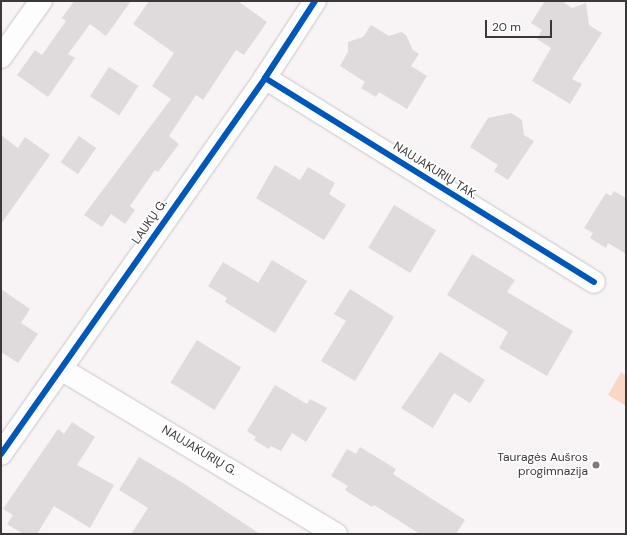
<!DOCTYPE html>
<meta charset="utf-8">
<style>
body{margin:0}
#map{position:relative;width:627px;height:535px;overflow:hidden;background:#f8f3f5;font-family:"DM Sans",sans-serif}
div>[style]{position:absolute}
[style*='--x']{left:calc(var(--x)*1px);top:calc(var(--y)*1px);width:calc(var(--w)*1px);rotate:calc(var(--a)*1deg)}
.green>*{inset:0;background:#fad7c4}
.building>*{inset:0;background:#dfdbdc;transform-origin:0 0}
.roads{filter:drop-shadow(0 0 1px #c9c5c6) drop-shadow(0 0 1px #c9c5c6)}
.minor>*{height:22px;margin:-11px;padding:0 11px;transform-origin:11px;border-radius:11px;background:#fefdfe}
.cycleway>*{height:6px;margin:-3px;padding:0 3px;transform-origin:3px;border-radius:3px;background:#0057b8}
.dots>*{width:11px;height:11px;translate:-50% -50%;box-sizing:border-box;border:2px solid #fff;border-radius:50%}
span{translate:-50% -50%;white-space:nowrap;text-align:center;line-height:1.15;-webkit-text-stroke:3.5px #fff;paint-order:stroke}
.street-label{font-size:12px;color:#3c383a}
.poi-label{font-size:12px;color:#3c383a}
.right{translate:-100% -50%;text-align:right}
.frame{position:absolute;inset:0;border:2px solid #3c383a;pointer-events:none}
.scale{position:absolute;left:485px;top:20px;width:67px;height:18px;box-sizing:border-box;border:2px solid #3c383a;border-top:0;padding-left:5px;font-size:12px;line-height:14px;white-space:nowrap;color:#3c383a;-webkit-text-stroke:3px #fff;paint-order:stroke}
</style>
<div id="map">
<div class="green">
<div style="clip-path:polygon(621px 372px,626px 376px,626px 406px,608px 395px)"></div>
</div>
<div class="building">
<div style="clip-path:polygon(74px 1px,131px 1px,106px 36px,90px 24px,68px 54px,75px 58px,48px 97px,17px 75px,35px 50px,42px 55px,66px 21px,62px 18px)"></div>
<div style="clip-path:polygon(149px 1px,238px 1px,267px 22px,244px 55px,236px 50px,203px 100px,196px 95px,169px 136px,179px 144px,158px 172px,155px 170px,130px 206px,135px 210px,125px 224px,111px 214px,102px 227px,84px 215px,171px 99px,152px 86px,174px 53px,133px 24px)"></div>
<div style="clip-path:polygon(545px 1px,562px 1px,572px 8px,586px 3px,589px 25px,602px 33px,572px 79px,582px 84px,570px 104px,532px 81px,551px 48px,537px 39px,542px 30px,531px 23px)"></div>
<div style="clip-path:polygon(371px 25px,389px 36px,401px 32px,406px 35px,413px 50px,419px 54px,411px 66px,427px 76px,407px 109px,379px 92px,376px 97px,361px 88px,365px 82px,340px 66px,348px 52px,348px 42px,363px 37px)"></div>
<div style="left:109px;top:67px;width:35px;height:35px;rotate:33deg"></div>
<div style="clip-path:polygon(511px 113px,522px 120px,524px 135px,534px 141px,508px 180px,494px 171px,498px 165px,470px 147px,488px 118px)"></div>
<div style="clip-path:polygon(1px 135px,18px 148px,25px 137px,50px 155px,1px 224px)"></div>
<div style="left:79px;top:136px;width:21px;height:32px;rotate:35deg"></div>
<div style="clip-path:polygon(275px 165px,300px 180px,308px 167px,335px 183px,329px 194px,346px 205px,324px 240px,256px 198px)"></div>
<div style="clip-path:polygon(614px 191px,626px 198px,626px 254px,608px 243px,606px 248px,590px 238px,593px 233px,584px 228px,606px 193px,611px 196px)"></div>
<div style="left:394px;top:205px;width:49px;height:50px;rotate:31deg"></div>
<div style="clip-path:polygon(472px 254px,515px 280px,507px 292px,573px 331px,547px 376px,499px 348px,508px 332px,447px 295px)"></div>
<div style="clip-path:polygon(272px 260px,307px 281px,275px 333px,225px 302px,227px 298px,208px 286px,223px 262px,258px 283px)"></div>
<div style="clip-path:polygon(1px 289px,30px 309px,21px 323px,38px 334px,18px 363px,1px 352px)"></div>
<div style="clip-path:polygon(350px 289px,394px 317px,355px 381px,321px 361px,346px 321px,334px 314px)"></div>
<div style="left:197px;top:340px;width:52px;height:50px;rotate:32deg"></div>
<div style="clip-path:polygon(440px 352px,485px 380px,470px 403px,454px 393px,433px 428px,401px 408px)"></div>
<div style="clip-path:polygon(275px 385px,307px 404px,310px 399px,327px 408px,306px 442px,292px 433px,281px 451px,271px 446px,269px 449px,254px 440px,256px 437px,247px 431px)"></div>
<div style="clip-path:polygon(72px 422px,95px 437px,77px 465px,114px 485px,90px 528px,54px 506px,37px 534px,23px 534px,7px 524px,13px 515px,3px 509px,58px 429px,64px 434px)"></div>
<div style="clip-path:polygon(360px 447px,396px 469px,393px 474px,465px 520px,456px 534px,420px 534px,374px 505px,372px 507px,345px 490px,348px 486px,331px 476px,347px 449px,356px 454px)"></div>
<div style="clip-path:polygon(139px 457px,183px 483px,260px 534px,131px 534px,148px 508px,119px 490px)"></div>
</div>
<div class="roads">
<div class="minor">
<div style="--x:1;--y:57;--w:69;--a:-54.5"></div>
<div style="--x:265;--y:78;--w:387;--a:31.8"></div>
<div style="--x:61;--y:369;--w:321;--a:31"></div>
<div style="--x:1;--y:454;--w:459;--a:-54.9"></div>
<div style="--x:265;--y:78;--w:92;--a:-57"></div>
</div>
</div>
<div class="cycleway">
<div style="--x:265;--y:78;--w:387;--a:31.8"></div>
<div style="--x:1;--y:454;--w:459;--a:-54.9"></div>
<div style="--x:265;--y:78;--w:92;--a:-57"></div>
</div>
<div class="dots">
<div style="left:596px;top:465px;background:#7e797b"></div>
</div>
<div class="street-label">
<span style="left:435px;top:171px;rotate:32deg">NAUJAKURIŲ TAK.</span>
<span style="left:150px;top:222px;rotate:-55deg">LAUKŲ G.</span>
<span style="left:199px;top:451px;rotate:31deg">NAUJAKURIŲ G.</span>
</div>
<div class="poi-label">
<span class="right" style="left:588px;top:465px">Tauragės Aušros<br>progimnazija</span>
</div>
<div class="frame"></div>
<div class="scale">20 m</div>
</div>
